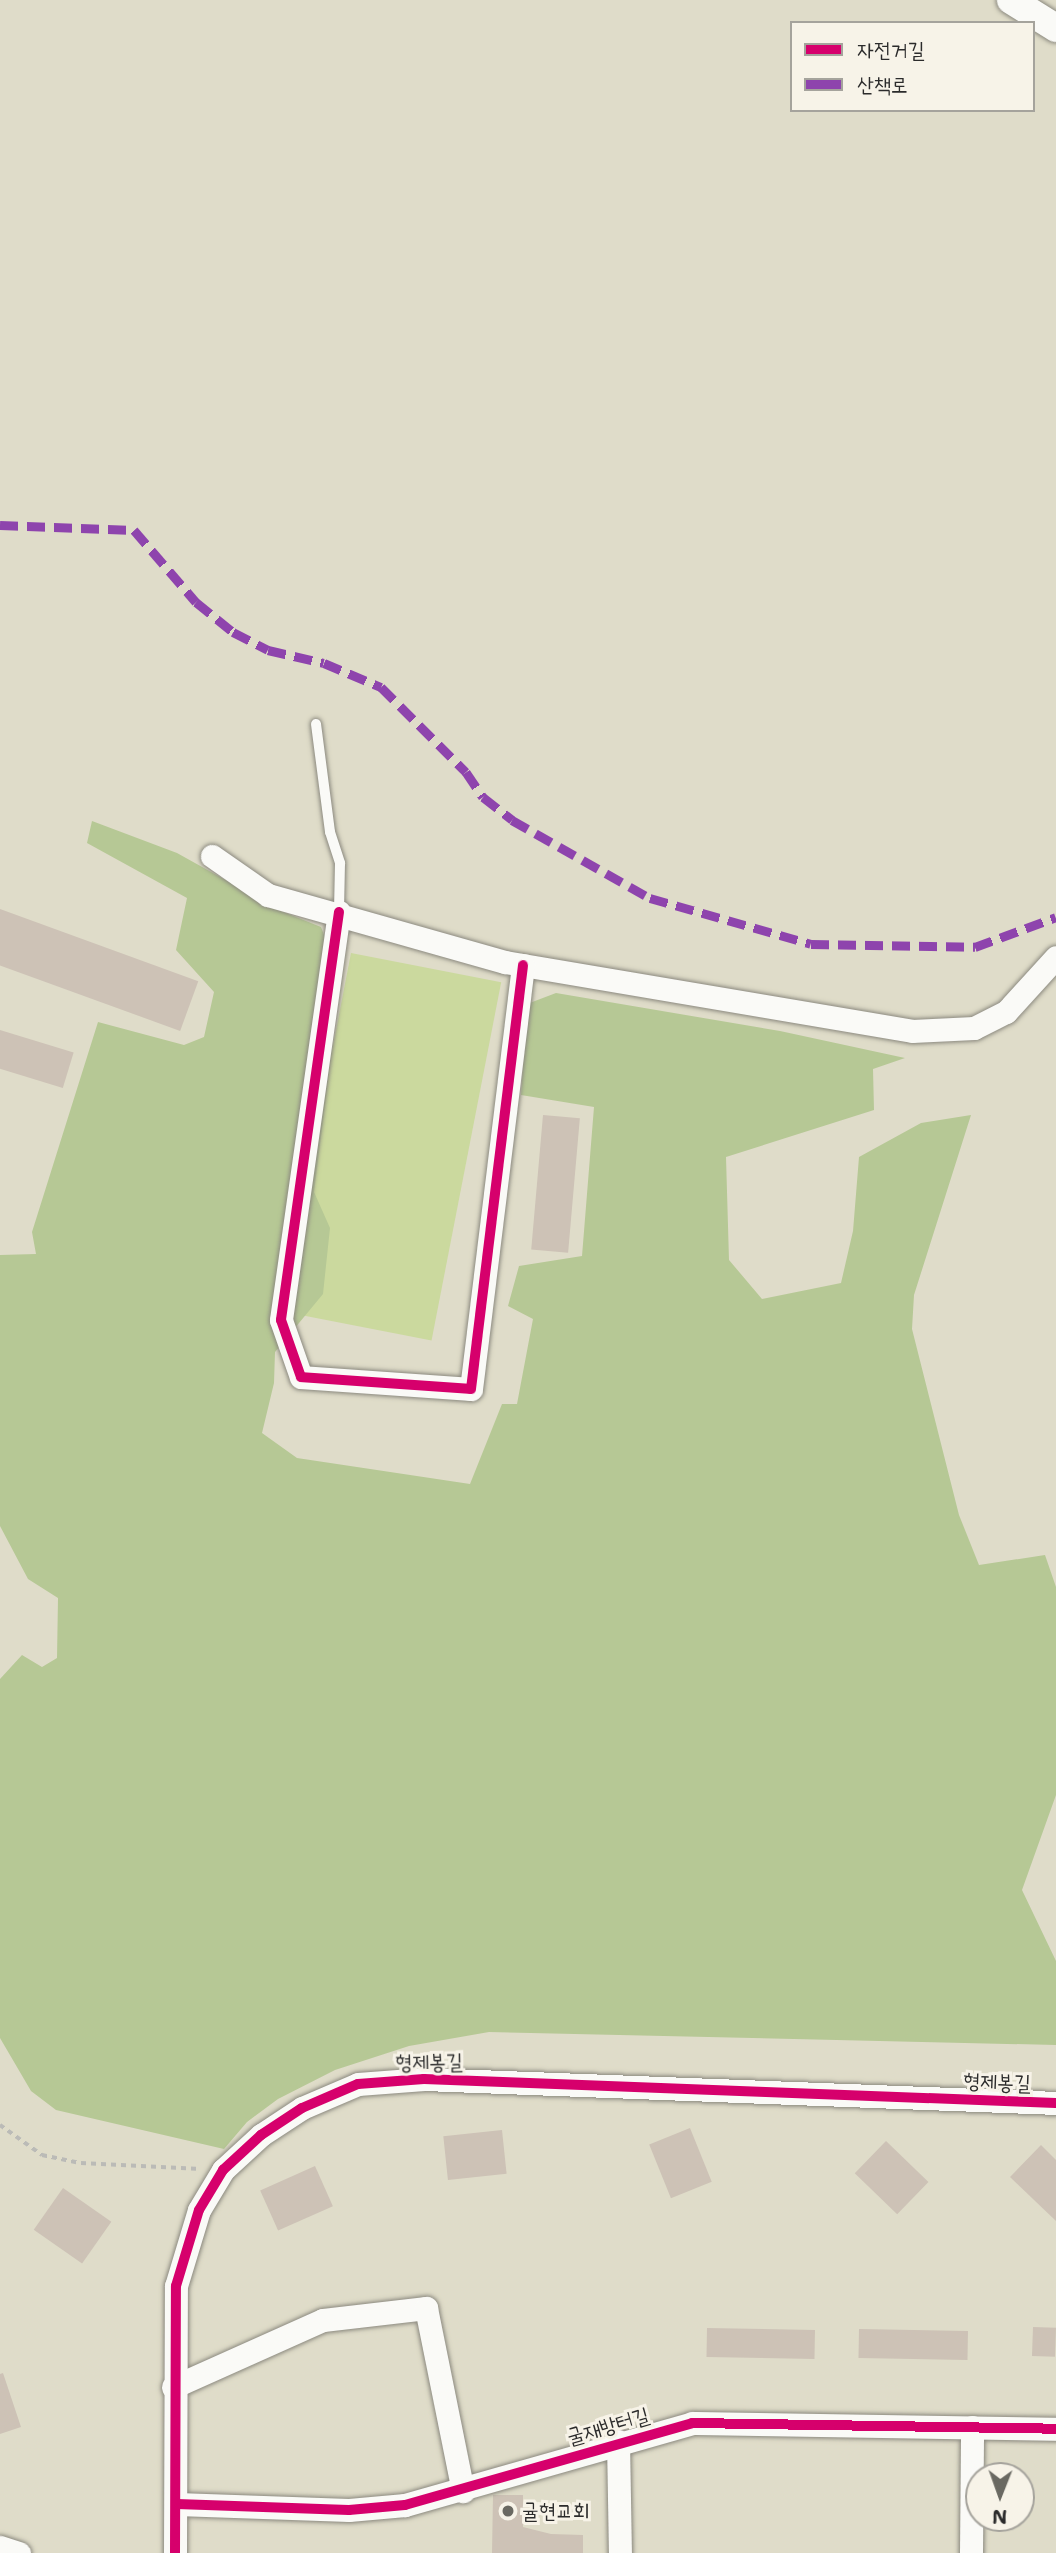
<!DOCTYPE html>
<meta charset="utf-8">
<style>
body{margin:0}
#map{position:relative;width:1056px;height:2553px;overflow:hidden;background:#dfdcc9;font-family:"Shantell Sans","Poor Story",sans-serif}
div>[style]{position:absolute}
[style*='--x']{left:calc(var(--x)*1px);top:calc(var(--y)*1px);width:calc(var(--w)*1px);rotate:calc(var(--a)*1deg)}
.green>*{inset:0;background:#cbd99e;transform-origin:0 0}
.forest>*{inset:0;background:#b6c895}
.building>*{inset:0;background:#cdc2b6;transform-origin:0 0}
.path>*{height:3.5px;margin-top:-1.75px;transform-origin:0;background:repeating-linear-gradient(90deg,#bbbbb7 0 5px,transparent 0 10px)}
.roads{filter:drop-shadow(0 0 2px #8b897f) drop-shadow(0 0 2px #8b897f)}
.service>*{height:10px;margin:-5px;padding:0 5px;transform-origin:5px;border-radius:5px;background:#fafaf7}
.minor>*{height:23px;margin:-11.5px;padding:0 11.5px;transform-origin:11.5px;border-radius:11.5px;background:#fafaf7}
.tertiary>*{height:28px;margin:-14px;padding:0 14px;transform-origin:14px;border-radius:14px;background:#fafaf7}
.quiet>*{height:9px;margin-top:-4.5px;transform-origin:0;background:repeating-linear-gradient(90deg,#8e44ad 0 18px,transparent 0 27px)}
.cycleway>*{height:10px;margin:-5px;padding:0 5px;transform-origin:5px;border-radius:5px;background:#d6006c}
.dots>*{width:19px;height:19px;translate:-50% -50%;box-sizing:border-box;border:4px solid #f7f3e8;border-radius:50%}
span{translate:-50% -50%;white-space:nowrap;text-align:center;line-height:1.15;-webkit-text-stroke:6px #f7f3e8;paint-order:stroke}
.street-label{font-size:21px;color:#2b2b2b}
.poi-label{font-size:21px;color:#2b2b2b}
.left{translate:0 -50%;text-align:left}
.legend{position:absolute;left:790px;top:21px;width:245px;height:91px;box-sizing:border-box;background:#f7f3e8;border:2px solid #a5a39c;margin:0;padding:9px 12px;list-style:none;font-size:21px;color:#2b2b2b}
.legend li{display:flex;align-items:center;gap:14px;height:35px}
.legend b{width:35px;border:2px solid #a5a39c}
.north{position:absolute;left:965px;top:2462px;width:70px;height:70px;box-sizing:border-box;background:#f7f3e8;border:2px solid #a5a39c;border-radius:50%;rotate:181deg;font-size:19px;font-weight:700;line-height:28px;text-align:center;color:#2b2b2b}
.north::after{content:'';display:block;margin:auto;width:24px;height:32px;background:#6a6962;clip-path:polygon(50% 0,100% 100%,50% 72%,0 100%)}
</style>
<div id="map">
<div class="green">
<div style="left:351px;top:953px;width:153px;height:365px;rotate:11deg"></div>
</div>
<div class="forest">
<div style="clip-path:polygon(92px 821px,177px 853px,281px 911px,321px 927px,341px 978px,314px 1192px,330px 1228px,323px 1294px,275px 1352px,274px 1383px,262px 1433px,297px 1458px,470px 1484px,502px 1404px,517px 1404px,533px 1319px,508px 1306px,519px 1266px,582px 1256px,594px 1107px,521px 1095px,527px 1004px,556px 993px,780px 1031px,905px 1058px,873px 1069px,874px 1110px,726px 1157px,729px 1260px,762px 1299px,841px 1283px,853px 1231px,859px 1157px,921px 1123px,971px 1115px,914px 1295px,912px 1329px,959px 1515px,979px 1565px,1045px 1555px,1056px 1587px,1056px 1795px,1022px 1890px,1056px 1961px,1056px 2045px,489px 2032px,409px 2046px,335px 2070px,278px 2099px,247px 2122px,224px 2149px,56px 2110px,31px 2091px,0 2038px,0 1679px,22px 1655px,42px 1667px,57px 1658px,58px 1598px,28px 1579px,0 1526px,0 1255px,36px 1254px,32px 1232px,98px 1022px,184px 1045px,204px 1037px,214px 992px,176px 950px,187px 898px,87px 843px)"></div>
</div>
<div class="building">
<div style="left:0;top:909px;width:211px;height:53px;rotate:20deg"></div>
<div style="left:0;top:1030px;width:77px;height:37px;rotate:17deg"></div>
<div style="left:543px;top:1115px;width:37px;height:135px;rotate:5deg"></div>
<div style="left:690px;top:2128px;width:58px;height:44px;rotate:68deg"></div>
<div style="left:502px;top:2130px;width:44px;height:59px;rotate:84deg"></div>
<div style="left:886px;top:2141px;width:59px;height:45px;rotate:44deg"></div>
<div style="clip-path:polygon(1041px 2145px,1056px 2160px,1056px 2221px,1010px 2177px)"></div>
<div style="left:315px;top:2166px;width:44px;height:60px;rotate:66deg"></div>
<div style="left:63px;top:2188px;width:59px;height:51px;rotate:35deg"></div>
<div style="left:1033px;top:2327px;width:23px;height:29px;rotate:2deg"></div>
<div style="left:707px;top:2328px;width:108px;height:29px;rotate:1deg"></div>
<div style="left:859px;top:2329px;width:109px;height:29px;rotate:1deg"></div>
<div style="clip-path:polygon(3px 2373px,21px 2427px,0 2434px,0 2374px)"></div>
<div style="clip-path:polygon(493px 2495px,523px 2495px,523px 2527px,551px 2534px,583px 2535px,583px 2553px,492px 2553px)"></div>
</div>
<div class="path">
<div style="--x:0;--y:2125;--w:52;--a:35.5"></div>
<div style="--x:42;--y:2155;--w:40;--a:12"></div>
<div style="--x:81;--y:2163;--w:120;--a:2.9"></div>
</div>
<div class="roads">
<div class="service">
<div style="--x:316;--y:724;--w:109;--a:82.6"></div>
<div style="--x:330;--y:832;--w:33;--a:72"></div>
<div style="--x:340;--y:863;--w:49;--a:91.2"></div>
</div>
<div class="minor">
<div style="--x:212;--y:856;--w:68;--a:34.9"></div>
<div style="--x:268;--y:895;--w:246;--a:15.8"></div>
<div style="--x:505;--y:962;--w:413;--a:9.6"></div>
<div style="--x:912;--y:1031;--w:62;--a:-2.8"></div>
<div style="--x:974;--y:1028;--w:36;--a:-27"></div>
<div style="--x:1006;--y:1012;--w:74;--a:-47.7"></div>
<div style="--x:339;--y:912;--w:412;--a:98.1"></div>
<div style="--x:281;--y:1320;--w:60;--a:70.7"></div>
<div style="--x:301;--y:1377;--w:170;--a:4"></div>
<div style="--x:471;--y:1389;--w:427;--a:-83"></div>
<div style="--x:173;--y:2387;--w:164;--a:-24.1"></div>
<div style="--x:323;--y:2320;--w:104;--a:-6.6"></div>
<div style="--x:426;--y:2308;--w:187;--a:78.6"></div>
<div style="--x:618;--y:2441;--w:112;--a:89"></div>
<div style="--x:177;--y:2504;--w:172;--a:2"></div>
<div style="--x:349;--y:2510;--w:56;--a:-5.1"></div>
<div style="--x:405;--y:2505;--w:298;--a:-15.9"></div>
<div style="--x:692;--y:2423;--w:364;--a:0.9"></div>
<div style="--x:0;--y:2547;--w:20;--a:18"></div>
<div style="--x:175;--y:2553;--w:267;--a:-89.8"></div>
<div style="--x:176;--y:2286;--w:79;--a:-73.2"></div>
<div style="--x:199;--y:2210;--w:47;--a:-59"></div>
<div style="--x:223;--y:2170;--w:52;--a:-42.6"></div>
<div style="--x:261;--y:2135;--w:49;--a:-33.4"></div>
<div style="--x:302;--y:2108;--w:61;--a:-23.2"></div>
<div style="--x:358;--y:2084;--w:66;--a:-4.3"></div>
<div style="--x:424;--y:2079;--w:632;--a:2.17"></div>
<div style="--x:971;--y:2553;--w:126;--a:-89.5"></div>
</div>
<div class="tertiary">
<div style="--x:1011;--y:0;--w:53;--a:31.9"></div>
</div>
</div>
<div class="quiet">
<div style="--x:0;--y:525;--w:134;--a:2.1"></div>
<div style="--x:134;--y:530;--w:95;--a:49.3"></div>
<div style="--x:196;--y:602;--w:48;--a:39"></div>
<div style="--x:233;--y:632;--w:39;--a:27"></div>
<div style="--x:268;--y:650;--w:57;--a:13.1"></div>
<div style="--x:324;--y:663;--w:62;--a:22.8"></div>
<div style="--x:381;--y:687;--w:120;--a:45"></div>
<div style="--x:466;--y:772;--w:30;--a:56"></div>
<div style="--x:483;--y:797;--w:37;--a:38"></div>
<div style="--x:512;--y:820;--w:159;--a:29.5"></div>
<div style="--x:650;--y:898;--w:167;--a:15.9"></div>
<div style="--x:811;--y:944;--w:164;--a:1"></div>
<div style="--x:975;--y:947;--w:86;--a:-20.3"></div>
</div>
<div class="cycleway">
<div style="--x:339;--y:912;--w:412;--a:98.1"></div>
<div style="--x:281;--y:1320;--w:60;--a:70.7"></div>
<div style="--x:301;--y:1377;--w:170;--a:4"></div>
<div style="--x:471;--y:1389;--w:427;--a:-83"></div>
<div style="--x:177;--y:2504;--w:172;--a:2"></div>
<div style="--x:349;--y:2510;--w:56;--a:-5.1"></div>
<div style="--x:405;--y:2505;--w:298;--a:-15.9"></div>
<div style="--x:692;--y:2423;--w:364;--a:0.9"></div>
<div style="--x:175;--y:2553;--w:267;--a:-89.8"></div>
<div style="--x:176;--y:2286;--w:79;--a:-73.2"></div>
<div style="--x:199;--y:2210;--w:47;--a:-59"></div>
<div style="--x:223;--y:2170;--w:52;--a:-42.6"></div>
<div style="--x:261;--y:2135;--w:49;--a:-33.4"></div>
<div style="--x:302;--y:2108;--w:61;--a:-23.2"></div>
<div style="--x:358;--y:2084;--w:66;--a:-4.3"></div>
<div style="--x:424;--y:2079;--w:632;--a:2.17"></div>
</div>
<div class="dots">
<div style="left:508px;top:2511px;background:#6a6962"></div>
</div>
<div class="street-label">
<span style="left:429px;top:2062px;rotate:-1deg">형제봉길</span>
<span style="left:997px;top:2082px;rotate:2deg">형제봉길</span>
<span style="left:608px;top:2426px;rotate:-16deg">굴재방터길</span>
</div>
<div class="poi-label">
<span class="left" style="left:522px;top:2511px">귤현교회</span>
</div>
<ul class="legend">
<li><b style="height:9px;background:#d6006c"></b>자전거길</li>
<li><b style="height:9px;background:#8e44ad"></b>산책로</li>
</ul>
<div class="north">N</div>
</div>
